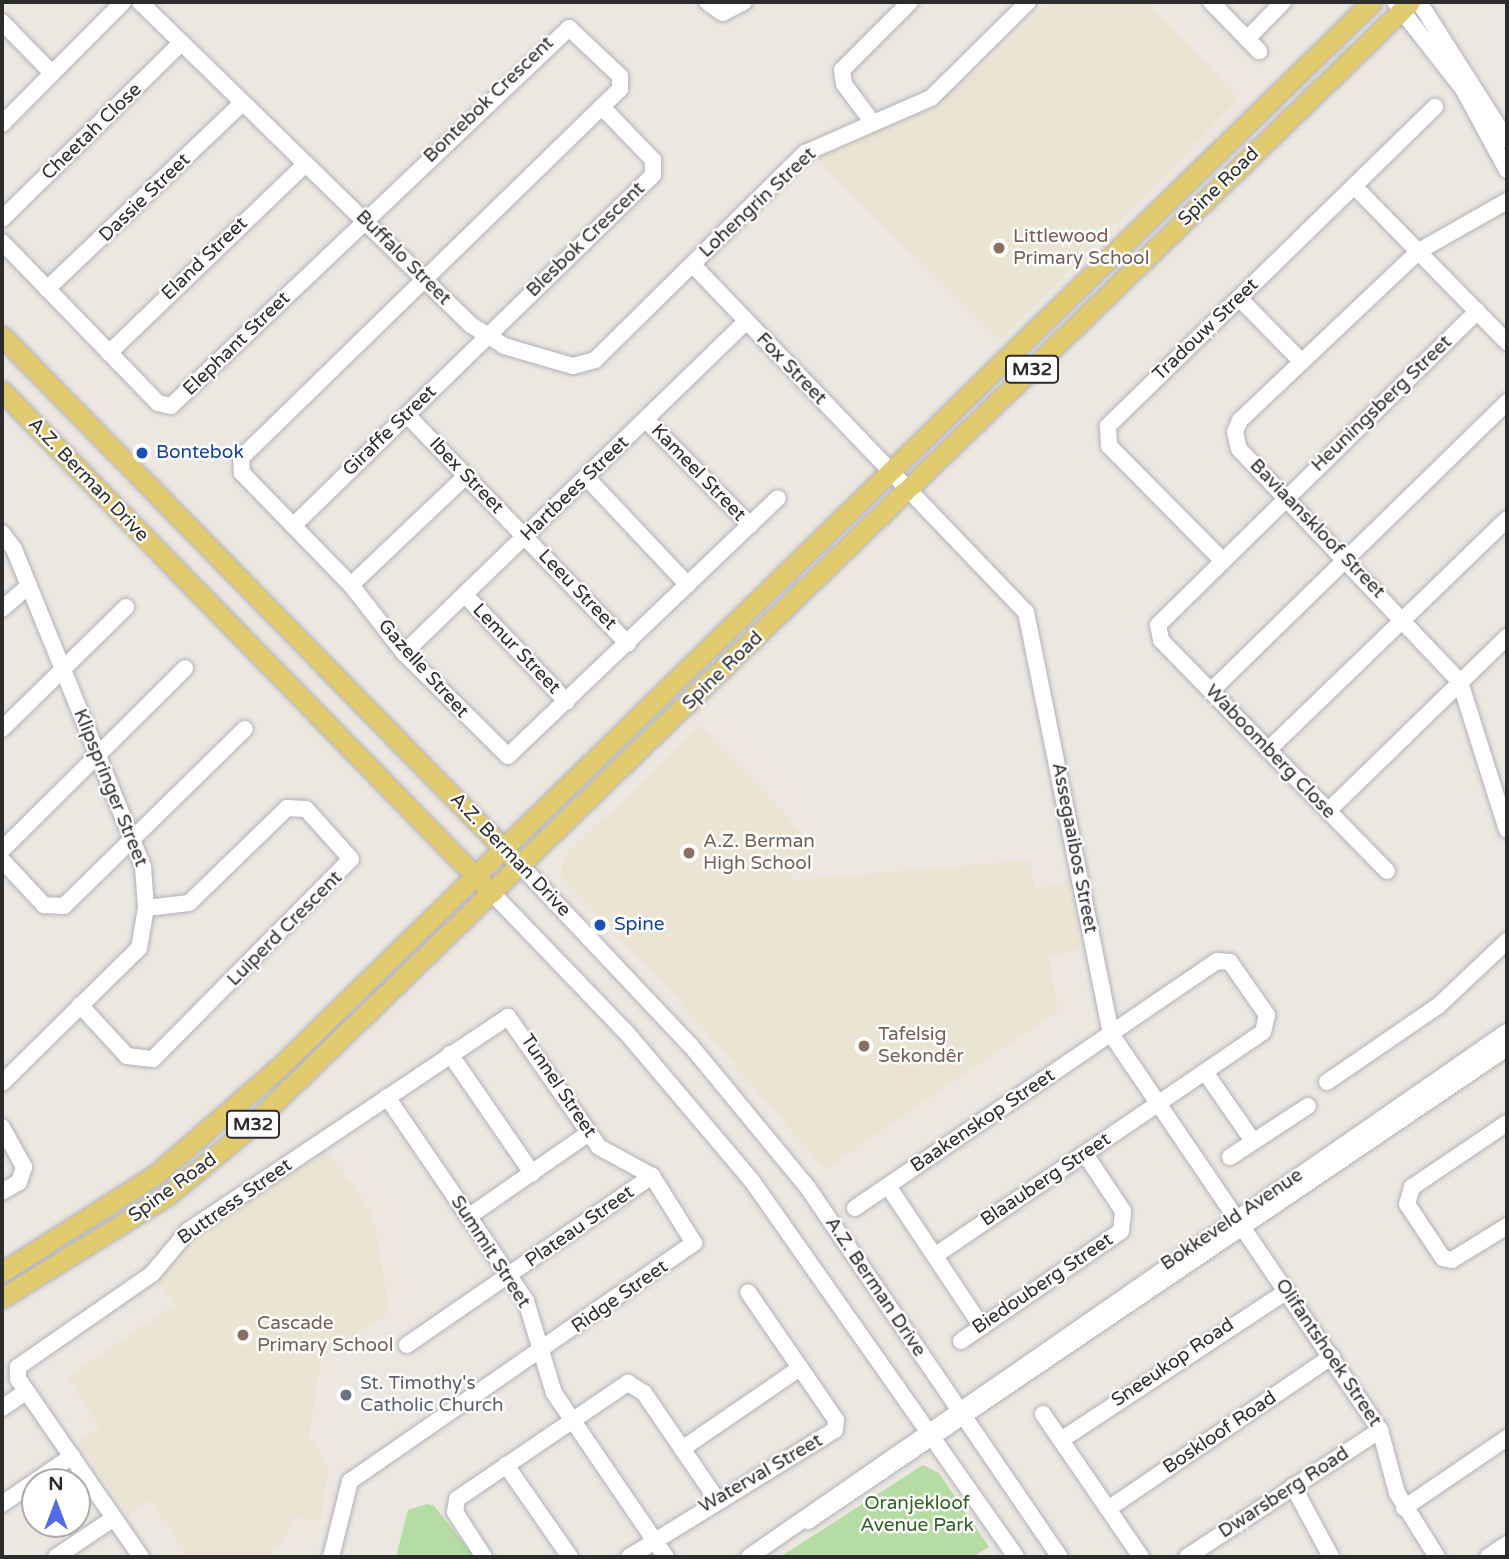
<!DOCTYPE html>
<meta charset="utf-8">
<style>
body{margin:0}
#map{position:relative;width:1509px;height:1559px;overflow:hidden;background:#ece7e0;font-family:"Varela Round",sans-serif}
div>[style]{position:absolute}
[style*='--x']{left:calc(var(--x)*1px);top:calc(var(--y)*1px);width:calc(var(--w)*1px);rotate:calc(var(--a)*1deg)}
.education>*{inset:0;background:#ebe4d2}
.green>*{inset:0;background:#b5dca3}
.roads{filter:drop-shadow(0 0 2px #b0b1bb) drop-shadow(0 0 2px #b0b1bb)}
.minor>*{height:16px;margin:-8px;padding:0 8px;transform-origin:8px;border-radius:8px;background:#fff}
.major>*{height:19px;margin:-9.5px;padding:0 9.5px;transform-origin:9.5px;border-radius:9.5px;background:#e2ca6f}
.dots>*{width:19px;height:19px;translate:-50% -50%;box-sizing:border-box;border:4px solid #fff;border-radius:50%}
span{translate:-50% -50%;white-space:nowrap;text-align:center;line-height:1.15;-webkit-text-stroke:5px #fff;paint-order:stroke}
.shield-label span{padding:2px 5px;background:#fff;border:2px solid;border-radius:5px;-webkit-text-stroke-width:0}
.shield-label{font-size:18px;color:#2c2c2c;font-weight:700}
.street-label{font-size:19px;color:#2c2c2c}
.education-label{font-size:19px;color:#785e54}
.left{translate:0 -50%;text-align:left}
.transit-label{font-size:19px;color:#164399}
.worship-label{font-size:19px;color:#5b616d}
.park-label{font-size:19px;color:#2e6223}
.frame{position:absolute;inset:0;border:4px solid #2c2c2c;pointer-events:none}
.north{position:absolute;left:21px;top:1468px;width:70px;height:70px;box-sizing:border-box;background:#fff;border:2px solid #ababab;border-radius:50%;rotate:0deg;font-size:19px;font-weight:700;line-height:28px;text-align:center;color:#2c2c2c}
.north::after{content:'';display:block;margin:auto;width:24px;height:32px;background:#536ae6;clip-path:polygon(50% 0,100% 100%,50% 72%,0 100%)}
</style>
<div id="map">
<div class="education">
<div style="clip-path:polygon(1051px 2px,1148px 2px,1239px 99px,1000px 340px,814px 157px,938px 106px)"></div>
<div style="clip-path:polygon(699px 725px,816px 847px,786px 881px,1029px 860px,1035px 889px,1070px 882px,1081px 949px,1048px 956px,1058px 1011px,825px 1169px,669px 989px,561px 876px,563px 858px)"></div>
<div style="clip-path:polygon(322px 1149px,355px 1186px,374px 1220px,390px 1312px,321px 1358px,309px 1437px,329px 1468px,320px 1520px,293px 1517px,283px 1544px,264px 1557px,189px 1557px,151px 1500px,128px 1515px,79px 1442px,100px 1427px,67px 1377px,174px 1305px,157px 1279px,181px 1246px)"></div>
</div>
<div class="green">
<div style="clip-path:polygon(923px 1465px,939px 1473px,989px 1547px,972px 1557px,780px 1557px)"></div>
<div style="clip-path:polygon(427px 1504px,434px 1506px,475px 1557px,396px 1557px,408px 1510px)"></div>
</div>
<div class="roads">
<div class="minor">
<div style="--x:140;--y:2;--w:462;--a:44.3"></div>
<div style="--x:471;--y:325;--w:39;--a:32"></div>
<div style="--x:504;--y:346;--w:72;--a:16.2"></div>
<div style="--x:573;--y:366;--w:23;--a:-15"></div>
<div style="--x:595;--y:360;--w:295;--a:-44.6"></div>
<div style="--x:805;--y:153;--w:137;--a:-23.6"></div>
<div style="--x:931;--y:98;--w:136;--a:-44.7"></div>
<div style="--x:707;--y:2;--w:19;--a:35"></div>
<div style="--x:723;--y:13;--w:24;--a:-28"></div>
<div style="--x:1211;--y:2;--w:69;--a:45.6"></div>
<div style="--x:1395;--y:2;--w:110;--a:52"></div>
<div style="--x:1463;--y:89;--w:92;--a:61.5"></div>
<div style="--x:1419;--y:2;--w:164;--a:57.5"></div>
<div style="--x:2;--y:22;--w:71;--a:45.6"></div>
<div style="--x:1247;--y:39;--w:52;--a:-45.8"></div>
<div style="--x:873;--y:123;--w:49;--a:-126.6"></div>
<div style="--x:844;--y:84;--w:14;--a:-98"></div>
<div style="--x:842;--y:70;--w:96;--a:-45"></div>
<div style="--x:2;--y:124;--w:172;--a:-45.2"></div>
<div style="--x:1354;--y:186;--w:219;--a:45.6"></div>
<div style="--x:1507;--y:201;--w:101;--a:150.4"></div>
<div style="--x:1419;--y:251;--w:246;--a:136.6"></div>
<div style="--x:1240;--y:420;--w:13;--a:113"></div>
<div style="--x:1235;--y:432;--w:17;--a:77"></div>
<div style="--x:1239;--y:449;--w:321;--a:46.5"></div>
<div style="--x:1460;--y:682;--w:155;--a:72.4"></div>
<div style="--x:2;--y:219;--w:251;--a:-44.5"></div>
<div style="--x:2;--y:242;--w:224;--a:45.9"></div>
<div style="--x:158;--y:403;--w:13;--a:13"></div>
<div style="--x:171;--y:406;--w:549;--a:-43.52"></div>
<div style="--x:569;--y:28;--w:70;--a:43.3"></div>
<div style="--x:620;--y:76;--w:13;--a:90"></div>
<div style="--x:620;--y:89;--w:529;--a:135.77"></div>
<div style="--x:241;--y:458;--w:15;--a:86"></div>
<div style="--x:242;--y:473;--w:156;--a:45.8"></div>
<div style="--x:351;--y:585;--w:86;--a:52.1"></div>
<div style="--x:404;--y:653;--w:146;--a:44.7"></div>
<div style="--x:508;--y:756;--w:373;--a:-43.7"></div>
<div style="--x:693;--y:265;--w:481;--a:46.2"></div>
<div style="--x:1026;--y:612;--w:430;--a:78.6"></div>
<div style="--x:1111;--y:1034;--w:479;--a:55.8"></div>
<div style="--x:1380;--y:1430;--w:65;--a:74.9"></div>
<div style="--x:1397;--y:1493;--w:75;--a:58"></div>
<div style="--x:47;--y:289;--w:267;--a:-43.6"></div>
<div style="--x:1239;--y:298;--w:88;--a:45.5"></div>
<div style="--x:109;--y:353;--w:268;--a:-43.9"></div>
<div style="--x:407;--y:415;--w:318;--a:46"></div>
<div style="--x:646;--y:420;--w:148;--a:45.3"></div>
<div style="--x:587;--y:478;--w:147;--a:46.7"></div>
<div style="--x:293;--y:526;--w:503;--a:-44.27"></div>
<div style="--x:653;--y:175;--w:15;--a:-90"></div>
<div style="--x:653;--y:160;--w:74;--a:-133.9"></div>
<div style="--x:2;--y:533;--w:20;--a:53"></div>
<div style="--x:14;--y:549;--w:343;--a:67.9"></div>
<div style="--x:143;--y:867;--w:41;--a:85.8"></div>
<div style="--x:146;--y:908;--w:41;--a:99.9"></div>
<div style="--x:139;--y:948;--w:192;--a:135.4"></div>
<div style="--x:1223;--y:561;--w:162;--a:-134.7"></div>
<div style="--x:1109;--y:446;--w:20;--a:-93"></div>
<div style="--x:1108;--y:426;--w:457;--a:-44.3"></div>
<div style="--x:351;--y:585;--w:158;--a:-43.5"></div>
<div style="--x:466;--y:596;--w:146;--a:46.4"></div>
<div style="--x:2;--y:609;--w:35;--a:-41"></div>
<div style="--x:404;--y:653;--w:475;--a:-44.1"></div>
<div style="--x:1211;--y:691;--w:414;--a:-44.3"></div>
<div style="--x:2;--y:729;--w:174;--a:-44.5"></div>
<div style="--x:1268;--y:750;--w:332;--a:-44"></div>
<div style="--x:1328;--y:811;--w:250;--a:-44.2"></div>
<div style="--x:2;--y:850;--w:258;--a:-44.8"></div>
<div style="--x:2;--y:860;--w:62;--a:47"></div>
<div style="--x:44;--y:905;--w:20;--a:3"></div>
<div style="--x:64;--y:906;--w:253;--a:-44.4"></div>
<div style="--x:523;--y:868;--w:245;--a:46.7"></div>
<div style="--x:691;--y:1046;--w:184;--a:50.5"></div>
<div style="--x:808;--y:1188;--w:447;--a:55.7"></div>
<div style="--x:1387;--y:871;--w:323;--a:-134.4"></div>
<div style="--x:1161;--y:640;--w:15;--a:-101"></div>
<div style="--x:1158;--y:625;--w:448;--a:-44.5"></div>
<div style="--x:493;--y:894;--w:192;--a:46.1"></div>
<div style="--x:626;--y:1032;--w:195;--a:49.8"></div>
<div style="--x:752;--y:1181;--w:459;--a:54.9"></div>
<div style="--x:80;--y:1005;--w:69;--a:47.3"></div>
<div style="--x:127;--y:1056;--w:26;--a:7"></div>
<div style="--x:153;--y:1059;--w:281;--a:-45.3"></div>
<div style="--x:351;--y:859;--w:67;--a:-132"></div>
<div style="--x:306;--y:809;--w:19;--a:-177"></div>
<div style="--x:287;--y:808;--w:136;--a:135.9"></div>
<div style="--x:189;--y:903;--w:43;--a:173.4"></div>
<div style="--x:450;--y:1054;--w:145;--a:55.4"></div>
<div style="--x:1205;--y:1072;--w:84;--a:55.2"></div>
<div style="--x:1327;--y:1082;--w:135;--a:-34.4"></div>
<div style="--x:1438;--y:1006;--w:95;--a:-43.3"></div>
<div style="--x:387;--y:1097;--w:247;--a:55.7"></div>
<div style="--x:526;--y:1301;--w:96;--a:73.1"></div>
<div style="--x:554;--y:1393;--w:199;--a:55.7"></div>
<div style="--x:1507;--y:1123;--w:115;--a:146"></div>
<div style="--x:1412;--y:1187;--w:18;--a:106"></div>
<div style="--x:1407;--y:1204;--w:65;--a:56.3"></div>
<div style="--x:1443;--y:1258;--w:9;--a:13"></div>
<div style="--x:1452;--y:1260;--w:65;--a:-31.7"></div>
<div style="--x:2;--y:1127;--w:46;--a:61.2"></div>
<div style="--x:24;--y:1167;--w:16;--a:108"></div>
<div style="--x:19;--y:1182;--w:20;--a:150"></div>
<div style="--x:1230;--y:1157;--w:93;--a:-33.2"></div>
<div style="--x:888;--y:1186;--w:169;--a:56.3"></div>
<div style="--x:855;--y:1208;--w:438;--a:-34.3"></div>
<div style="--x:1217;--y:961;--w:13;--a:4"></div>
<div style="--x:1230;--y:962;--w:65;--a:55.1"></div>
<div style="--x:1267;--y:1015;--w:17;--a:103"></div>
<div style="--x:1263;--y:1032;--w:397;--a:145.7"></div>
<div style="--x:468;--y:1217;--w:147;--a:-34.8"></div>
<div style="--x:961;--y:1341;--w:194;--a:-34.5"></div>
<div style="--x:1121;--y:1231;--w:20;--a:-84"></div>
<div style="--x:1123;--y:1211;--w:69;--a:-123.7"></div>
<div style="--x:407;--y:1345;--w:298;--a:-34.6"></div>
<div style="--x:2;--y:1408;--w:30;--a:-34"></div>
<div style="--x:1043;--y:1414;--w:173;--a:55.6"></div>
<div style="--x:1061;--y:1440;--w:271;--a:-33.4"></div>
<div style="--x:682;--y:1449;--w:143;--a:-34.5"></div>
<div style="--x:506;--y:1465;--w:112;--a:55.2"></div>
<div style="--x:1293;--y:1486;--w:81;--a:61.8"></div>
<div style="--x:2;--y:1504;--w:85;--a:-34.4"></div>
<div style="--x:1404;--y:1508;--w:125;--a:-34.2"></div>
<div style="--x:1108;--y:1509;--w:271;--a:-34.3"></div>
<div style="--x:808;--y:1521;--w:844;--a:-34.09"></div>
<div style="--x:56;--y:1557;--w:70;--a:-33.9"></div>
<div style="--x:141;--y:1557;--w:216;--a:-124.6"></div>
<div style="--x:18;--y:1379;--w:12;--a:-90"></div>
<div style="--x:18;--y:1367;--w:163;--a:-34.8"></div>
<div style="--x:152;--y:1274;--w:56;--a:-50.1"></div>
<div style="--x:188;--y:1231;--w:385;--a:-33.8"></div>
<div style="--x:508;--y:1017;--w:159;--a:55"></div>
<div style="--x:599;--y:1147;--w:60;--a:28.7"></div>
<div style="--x:652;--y:1176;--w:79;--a:57.9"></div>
<div style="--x:694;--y:1243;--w:418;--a:145.3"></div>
<div style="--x:350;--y:1481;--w:78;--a:104"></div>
<div style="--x:484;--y:1557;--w:54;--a:-122.8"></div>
<div style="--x:455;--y:1512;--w:13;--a:-81"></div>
<div style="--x:457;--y:1499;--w:207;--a:-34.2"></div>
<div style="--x:628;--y:1383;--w:19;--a:32"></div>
<div style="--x:644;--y:1393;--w:127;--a:55.6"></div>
<div style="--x:629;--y:1557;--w:242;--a:-31.7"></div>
<div style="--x:835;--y:1430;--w:10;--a:-84"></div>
<div style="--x:836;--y:1420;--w:155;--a:-124.5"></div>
<div style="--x:749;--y:1557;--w:922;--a:-34.71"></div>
<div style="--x:1187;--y:1557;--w:231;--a:-33.3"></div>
<div style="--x:1488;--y:1557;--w:23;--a:-34"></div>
</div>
<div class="major">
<div style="--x:2;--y:336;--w:730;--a:45.61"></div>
<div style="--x:2;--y:391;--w:689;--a:45.71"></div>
<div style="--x:2;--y:1272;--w:181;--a:-32.4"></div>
<div style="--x:155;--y:1175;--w:162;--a:-41"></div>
<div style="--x:277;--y:1069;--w:1529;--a:-44.26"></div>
<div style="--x:2;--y:1298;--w:195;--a:-31.8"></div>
<div style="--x:168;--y:1195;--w:99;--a:-39.7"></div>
<div style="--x:244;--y:1132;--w:1624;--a:-44.1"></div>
</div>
</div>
<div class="dots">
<div style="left:999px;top:248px;background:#8d6e63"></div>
<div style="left:142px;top:453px;background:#1a4fb4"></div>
<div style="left:689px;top:853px;background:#8d6e63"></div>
<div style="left:600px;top:925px;background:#1a4fb4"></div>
<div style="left:864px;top:1046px;background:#8d6e63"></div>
<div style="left:243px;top:1335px;background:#8d6e63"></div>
<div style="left:346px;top:1395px;background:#6b7280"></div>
</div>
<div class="shield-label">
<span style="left:1032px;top:369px">M32</span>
<span style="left:253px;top:1124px">M32</span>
</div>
<div class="street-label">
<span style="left:489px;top:100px;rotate:-44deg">Bontebok Crescent</span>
<span style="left:92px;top:132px;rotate:-44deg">Cheetah Close</span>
<span style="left:1219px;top:187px;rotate:-44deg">Spine Road</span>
<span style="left:145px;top:198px;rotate:-44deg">Dassie Street</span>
<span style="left:758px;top:203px;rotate:-43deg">Lohengrin Street</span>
<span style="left:586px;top:240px;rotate:-44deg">Blesbok Crescent</span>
<span style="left:403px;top:258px;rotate:45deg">Buffalo Street</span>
<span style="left:205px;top:259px;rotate:-44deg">Eland Street</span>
<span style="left:1206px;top:330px;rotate:-44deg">Tradouw Street</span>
<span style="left:237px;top:344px;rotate:-44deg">Elephant Street</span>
<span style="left:791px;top:369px;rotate:46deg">Fox Street</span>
<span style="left:1382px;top:404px;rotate:-44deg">Heuningsberg Street</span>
<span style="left:390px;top:431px;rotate:-44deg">Giraffe Street</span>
<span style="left:698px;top:473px;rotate:46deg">Kameel Street</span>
<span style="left:466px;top:476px;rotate:46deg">Ibex Street</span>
<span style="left:88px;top:480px;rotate:46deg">A.Z. Berman Drive</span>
<span style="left:575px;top:489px;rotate:-44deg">Hartbees Street</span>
<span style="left:1317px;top:529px;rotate:46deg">Baviaanskloof Street</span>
<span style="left:577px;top:590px;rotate:46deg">Leeu Street</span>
<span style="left:516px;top:649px;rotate:46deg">Lemur Street</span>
<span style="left:423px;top:669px;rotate:48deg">Gazelle Street</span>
<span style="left:723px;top:671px;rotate:-44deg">Spine Road</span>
<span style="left:1270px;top:752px;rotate:46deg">Waboomberg Close</span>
<span style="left:110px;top:788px;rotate:68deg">Klipspringer Street</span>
<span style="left:1074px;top:848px;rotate:79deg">Assegaaibos Street</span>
<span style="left:510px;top:855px;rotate:46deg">A.Z. Berman Drive</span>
<span style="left:285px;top:929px;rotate:-45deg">Luiperd Crescent</span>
<span style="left:558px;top:1086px;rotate:56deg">Tunnel Street</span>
<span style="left:983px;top:1121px;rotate:-34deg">Baakenskop Street</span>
<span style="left:1046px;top:1180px;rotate:-34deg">Blaauberg Street</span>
<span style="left:173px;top:1188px;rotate:-36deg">Spine Road</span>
<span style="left:235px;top:1202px;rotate:-35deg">Buttress Street</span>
<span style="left:1232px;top:1220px;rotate:-34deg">Bokkeveld Avenue</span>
<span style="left:580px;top:1227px;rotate:-35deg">Plateau Street</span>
<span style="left:490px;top:1252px;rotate:57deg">Summit Street</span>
<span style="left:1043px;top:1284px;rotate:-34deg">Biedouberg Street</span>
<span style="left:875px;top:1287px;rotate:56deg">A.Z. Berman Drive</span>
<span style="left:620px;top:1297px;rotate:-35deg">Ridge Street</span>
<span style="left:1328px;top:1353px;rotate:56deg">Olifantshoek Street</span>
<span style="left:1173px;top:1363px;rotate:-34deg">Sneeukop Road</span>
<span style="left:1220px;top:1433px;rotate:-34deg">Boskloof Road</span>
<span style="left:761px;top:1474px;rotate:-30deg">Waterval Street</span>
<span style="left:1284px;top:1493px;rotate:-33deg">Dwarsberg Road</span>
</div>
<div class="education-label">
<span class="left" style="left:1013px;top:248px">Littlewood<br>Primary School</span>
<span class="left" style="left:703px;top:853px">A.Z. Berman<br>High School</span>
<span class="left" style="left:878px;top:1046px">Tafelsig<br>Sekondêr</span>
<span class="left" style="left:257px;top:1335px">Cascade<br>Primary School</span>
</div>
<div class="transit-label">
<span class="left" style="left:156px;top:453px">Bontebok</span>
<span class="left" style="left:614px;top:925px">Spine</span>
</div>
<div class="worship-label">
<span class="left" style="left:360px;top:1395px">St. Timothy's<br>Catholic Church</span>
</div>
<div class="park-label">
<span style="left:917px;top:1515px">Oranjekloof<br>Avenue Park</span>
</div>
<div class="frame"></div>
<div class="north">N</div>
</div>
